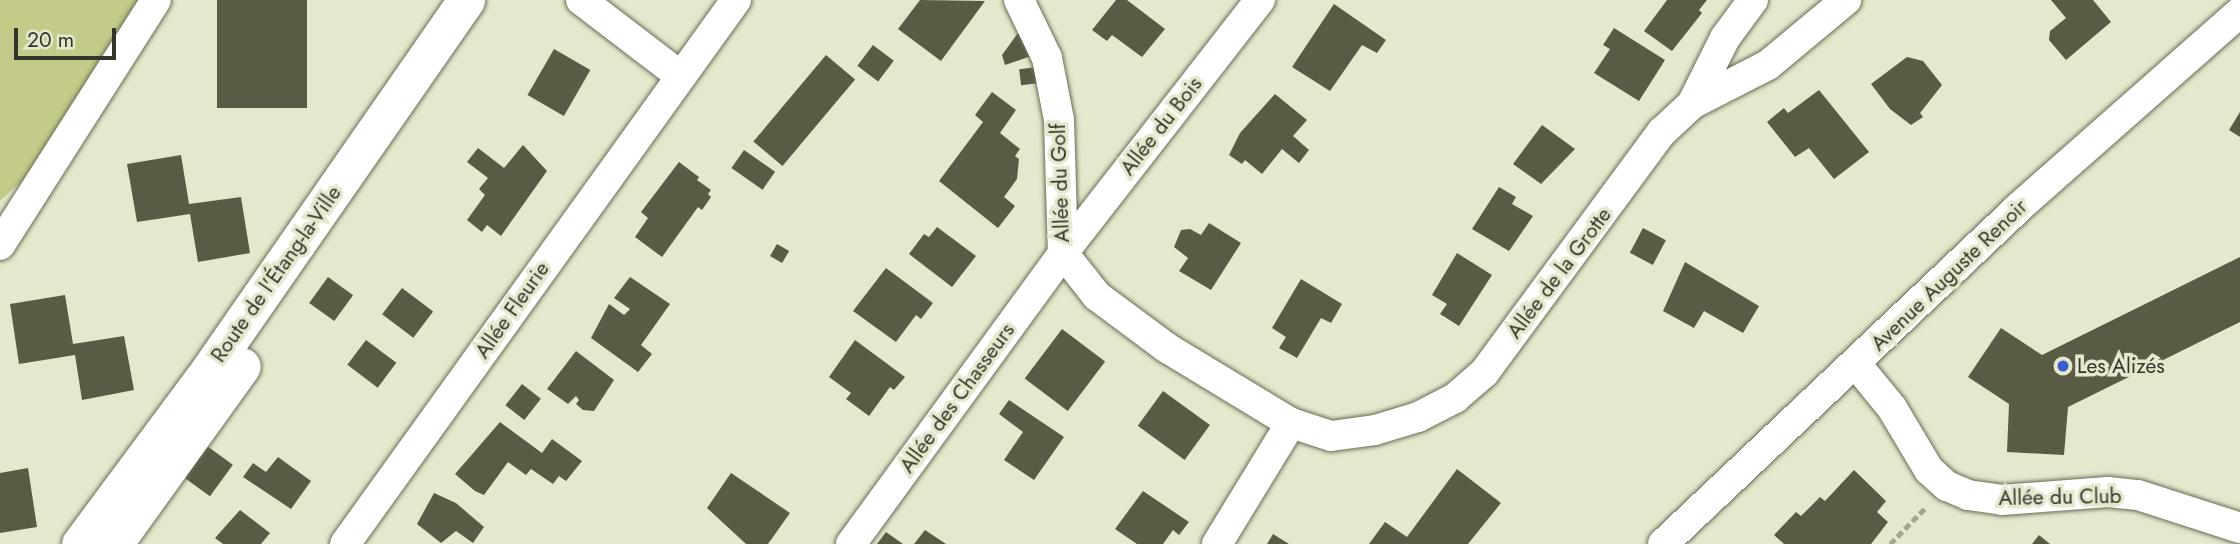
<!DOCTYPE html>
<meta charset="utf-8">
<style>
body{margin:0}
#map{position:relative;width:2240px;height:544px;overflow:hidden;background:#e5e8cd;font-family:Jost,sans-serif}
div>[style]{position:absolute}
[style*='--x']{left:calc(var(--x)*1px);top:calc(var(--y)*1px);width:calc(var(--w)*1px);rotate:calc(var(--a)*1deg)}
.green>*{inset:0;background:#c4ca87}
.building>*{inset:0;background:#595b44;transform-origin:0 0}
.path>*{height:4.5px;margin-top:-2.25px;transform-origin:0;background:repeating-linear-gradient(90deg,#a4a691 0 7px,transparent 0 10.5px)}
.roads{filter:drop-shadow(0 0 2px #6a6c54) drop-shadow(0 0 2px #6a6c54)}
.minor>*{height:30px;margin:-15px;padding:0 15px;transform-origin:15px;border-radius:15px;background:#fff}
.tertiary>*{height:37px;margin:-18.5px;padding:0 18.5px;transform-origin:18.5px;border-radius:18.5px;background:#fff}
.dots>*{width:19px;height:19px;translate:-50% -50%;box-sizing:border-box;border:4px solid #e5e8cd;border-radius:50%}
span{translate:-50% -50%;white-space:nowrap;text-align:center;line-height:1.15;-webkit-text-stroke:7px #e5e8cd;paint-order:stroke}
.street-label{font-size:21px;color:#34352b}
.poi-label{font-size:21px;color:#34352b}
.left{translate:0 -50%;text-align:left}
.scale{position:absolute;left:14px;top:28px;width:102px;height:32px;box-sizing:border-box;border:4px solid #34352b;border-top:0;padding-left:9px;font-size:21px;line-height:24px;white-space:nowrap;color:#34352b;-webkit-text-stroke:5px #e5e8cd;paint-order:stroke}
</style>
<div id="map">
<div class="green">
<div style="clip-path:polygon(0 0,145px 0,22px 181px,0 201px)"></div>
</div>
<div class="building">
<div style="left:217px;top:0;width:90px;height:108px"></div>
<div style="clip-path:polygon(920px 0,985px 1px,941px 61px,898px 29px)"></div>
<div style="clip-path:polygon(1116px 0,1127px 0,1165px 29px,1142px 57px,1112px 35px,1107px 41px,1092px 30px)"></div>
<div style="clip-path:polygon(1667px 0,1707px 0,1699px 10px,1702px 13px,1672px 51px,1644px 31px)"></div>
<div style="clip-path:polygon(2051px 0,2093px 0,2111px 22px,2066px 60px,2049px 40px,2050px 31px,2066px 18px)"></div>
<div style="clip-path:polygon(1334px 4px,1386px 40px,1377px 53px,1362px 45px,1330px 91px,1292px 67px)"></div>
<div style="clip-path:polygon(1614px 28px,1665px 60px,1639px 101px,1594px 73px,1610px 49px,1603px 45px)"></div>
<div style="clip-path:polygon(1027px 30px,1034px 55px,1005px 65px,1002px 55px,1018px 33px)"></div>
<div style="left:873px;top:45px;width:26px;height:26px;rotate:37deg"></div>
<div style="left:554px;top:49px;width:42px;height:53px;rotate:30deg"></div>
<div style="left:826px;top:55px;width:38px;height:113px;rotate:40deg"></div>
<div style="clip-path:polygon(1907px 57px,1923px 61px,1942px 85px,1920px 113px,1923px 117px,1911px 125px,1890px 109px,1871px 84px)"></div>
<div style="left:1038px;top:67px;width:16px;height:19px;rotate:83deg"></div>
<div style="clip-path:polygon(1819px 90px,1869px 152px,1834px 179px,1809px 148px,1795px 157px,1767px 122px,1784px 108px,1788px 113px)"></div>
<div style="clip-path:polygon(992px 92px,1016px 110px,1000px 133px,1020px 149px,1015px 156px,1019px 159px,1017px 179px,1004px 197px,1015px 206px,998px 228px,939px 181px,983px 122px,975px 115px)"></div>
<div style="clip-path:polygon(1275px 94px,1307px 120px,1293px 136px,1309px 150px,1299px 163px,1282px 149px,1262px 174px,1245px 160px,1242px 164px,1229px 155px,1240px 133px)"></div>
<div style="clip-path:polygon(2240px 112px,2240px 137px,2229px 130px)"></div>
<div style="clip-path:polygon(1542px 125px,1575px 149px,1541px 184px,1513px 164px)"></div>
<div style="clip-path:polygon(523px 145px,547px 171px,501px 236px,487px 225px,482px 232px,467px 220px,485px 195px,479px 189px,488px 178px,467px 162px,478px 148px,504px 168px)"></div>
<div style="left:744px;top:150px;width:38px;height:22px;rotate:35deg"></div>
<div style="clip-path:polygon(181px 155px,189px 204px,241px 197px,250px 253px,198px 262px,190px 214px,137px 222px,127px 164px)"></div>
<div style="clip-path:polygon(679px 162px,699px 177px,697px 180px,711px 190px,708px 194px,711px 197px,702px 210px,698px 207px,662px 257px,635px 237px,648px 218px,641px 212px)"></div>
<div style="clip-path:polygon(1499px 187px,1516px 197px,1512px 204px,1533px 216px,1509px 251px,1472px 229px)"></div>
<div style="clip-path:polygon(1209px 223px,1241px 243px,1211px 290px,1179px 271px,1188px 258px,1174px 247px,1181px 230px,1190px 229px,1201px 235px)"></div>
<div style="clip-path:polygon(937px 227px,976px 256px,952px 287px,909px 254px,924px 234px,929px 237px)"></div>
<div style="left:1643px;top:228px;width:26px;height:28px;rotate:28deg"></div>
<div style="left:777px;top:244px;width:14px;height:14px;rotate:30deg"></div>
<div style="clip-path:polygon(1457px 253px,1492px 275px,1459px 326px,1440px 314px,1447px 304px,1432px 295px)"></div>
<div style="clip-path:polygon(2240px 257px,2240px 322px,2068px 407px,2064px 455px,2007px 452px,2009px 404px,1968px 377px,2001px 328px,2042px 355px)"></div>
<div style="clip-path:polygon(1685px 262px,1759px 306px,1743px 333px,1704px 311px,1694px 328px,1663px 311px)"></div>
<div style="clip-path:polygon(886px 268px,933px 303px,921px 319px,916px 315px,896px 342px,853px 311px)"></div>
<div style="left:328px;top:277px;width:31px;height:32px;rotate:36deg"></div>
<div style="clip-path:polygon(630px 277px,670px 304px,641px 345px,652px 354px,638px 372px,591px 338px,609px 304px,624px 315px,630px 309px,614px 298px)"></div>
<div style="clip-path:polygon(1301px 279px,1342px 304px,1331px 323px,1321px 318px,1297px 358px,1279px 348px,1286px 337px,1272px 328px)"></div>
<div style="left:402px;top:288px;width:39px;height:33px;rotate:37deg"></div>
<div style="clip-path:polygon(65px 295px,73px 344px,124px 336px,134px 390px,82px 400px,75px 355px,19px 364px,10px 304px)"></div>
<div style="left:1062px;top:329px;width:54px;height:62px;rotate:37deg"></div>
<div style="left:366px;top:340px;width:38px;height:31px;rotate:37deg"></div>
<div style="clip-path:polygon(855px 340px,905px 377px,894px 390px,890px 387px,869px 416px,846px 399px,851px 393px,829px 377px)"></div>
<div style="clip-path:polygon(576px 351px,614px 380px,594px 411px,583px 410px,576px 404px,579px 400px,576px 396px,568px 404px,547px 389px)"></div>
<div style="left:522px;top:384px;width:24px;height:27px;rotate:38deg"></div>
<div style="left:1163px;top:391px;width:58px;height:43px;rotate:36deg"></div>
<div style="clip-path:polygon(1009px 400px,1064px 437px,1034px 480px,1004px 460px,1023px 432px,999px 414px)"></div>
<div style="clip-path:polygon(500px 422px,542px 453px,552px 439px,582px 461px,566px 481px,559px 476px,553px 484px,531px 469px,526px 475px,508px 462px,484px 495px,475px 491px,455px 474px)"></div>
<div style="left:207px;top:446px;width:32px;height:39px;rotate:36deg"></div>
<div style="clip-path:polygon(278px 457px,311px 481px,291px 509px,243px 477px,253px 463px,266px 472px)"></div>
<div style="clip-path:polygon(28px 468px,37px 527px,0 533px,0 473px)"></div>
<div style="clip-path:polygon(1457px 469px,1501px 503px,1468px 544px,1369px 544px,1385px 522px,1407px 537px)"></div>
<div style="clip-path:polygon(1854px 470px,1886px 501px,1877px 512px,1888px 522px,1871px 544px,1784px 544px,1774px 535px,1796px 512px,1801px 516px,1820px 497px,1825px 501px)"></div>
<div style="clip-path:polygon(731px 473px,790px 513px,768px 544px,746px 544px,707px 508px)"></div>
<div style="clip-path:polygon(1143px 491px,1189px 522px,1179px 535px,1173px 530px,1163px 544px,1137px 544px,1115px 529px)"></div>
<div style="clip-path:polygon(434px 493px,456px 503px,484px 527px,473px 543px,456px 531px,441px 543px,417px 524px)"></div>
<div style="clip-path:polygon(240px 510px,270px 533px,261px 544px,223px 544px,215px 538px)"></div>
<div style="clip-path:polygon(925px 530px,946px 544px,914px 544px)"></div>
<div style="clip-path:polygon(886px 532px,903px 544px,877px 544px)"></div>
<div style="clip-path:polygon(1273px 534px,1289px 544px,1267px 544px)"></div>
<div style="clip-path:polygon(2039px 535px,2050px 544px,2032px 544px)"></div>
</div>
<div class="path">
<div style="--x:1890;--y:544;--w:52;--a:-45.8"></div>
</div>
<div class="roads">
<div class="minor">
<div style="--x:581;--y:0;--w:123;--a:37.4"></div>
<div style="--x:1019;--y:0;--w:64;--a:64.2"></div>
<div style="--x:1047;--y:58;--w:63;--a:79"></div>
<div style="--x:1059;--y:120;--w:133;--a:88.3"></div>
<div style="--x:1063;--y:253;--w:55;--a:51.7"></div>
<div style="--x:1097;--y:296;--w:87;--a:36.6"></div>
<div style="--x:1167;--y:348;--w:145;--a:31.2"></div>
<div style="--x:1291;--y:423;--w:42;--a:18"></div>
<div style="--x:1331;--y:436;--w:44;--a:-7.8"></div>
<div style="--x:1375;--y:430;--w:45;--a:-16.8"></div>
<div style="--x:1418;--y:417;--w:42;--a:-27.2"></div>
<div style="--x:1455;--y:398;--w:38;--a:-41"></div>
<div style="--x:1484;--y:373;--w:300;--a:-53.6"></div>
<div style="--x:1662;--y:132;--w:41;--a:-43"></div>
<div style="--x:1692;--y:104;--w:74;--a:-63.4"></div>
<div style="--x:1725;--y:38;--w:47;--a:-53.6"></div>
<div style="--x:1692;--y:104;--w:85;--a:-27.2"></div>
<div style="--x:1768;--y:65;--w:102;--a:-39.8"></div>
<div style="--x:0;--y:245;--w:290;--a:-57.5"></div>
<div style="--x:1856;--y:364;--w:57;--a:50.7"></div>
<div style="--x:1892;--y:408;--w:72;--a:59.2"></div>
<div style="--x:1929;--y:470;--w:24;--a:42"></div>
<div style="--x:1947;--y:486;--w:23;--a:23"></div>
<div style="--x:1968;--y:495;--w:34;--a:8"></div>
<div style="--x:2002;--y:500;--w:106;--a:-4.3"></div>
<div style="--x:2108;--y:492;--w:30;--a:6"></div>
<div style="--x:2138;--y:495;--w:107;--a:17.9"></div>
<div style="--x:345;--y:544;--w:670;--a:-54.29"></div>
<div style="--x:851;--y:544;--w:360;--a:-53.9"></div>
<div style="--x:1063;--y:253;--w:321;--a:-52.1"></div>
<div style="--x:1217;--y:544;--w:142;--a:-58.6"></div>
<div style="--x:1663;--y:544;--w:490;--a:-43.4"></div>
<div style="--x:2019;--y:207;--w:295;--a:-41.4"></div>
</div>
<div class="tertiary">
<div style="--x:80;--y:544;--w:204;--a:-53.4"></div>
<div style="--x:202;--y:380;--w:463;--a:-55.2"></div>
<div style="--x:114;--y:544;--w:219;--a:-54.3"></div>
</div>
</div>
<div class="dots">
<div style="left:2063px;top:366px;background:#3a5cce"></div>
</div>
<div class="street-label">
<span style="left:1161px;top:126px;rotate:-52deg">Allée du Bois</span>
<span style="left:1060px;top:183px;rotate:-92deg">Allée du Golf</span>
<span style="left:1559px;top:273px;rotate:-53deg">Allée de la Grotte</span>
<span style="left:276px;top:274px;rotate:-55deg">Route de l'Étang-la-Ville</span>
<span style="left:1949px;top:275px;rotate:-44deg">Avenue Auguste Renoir</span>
<span style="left:512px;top:310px;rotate:-55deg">Allée Fleurie</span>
<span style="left:957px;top:398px;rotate:-54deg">Allée des Chasseurs</span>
<span style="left:2060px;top:497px;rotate:-1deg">Allée du Club</span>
</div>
<div class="poi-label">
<span class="left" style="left:2077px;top:366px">Les Alizés</span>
</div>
<div class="scale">20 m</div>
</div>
